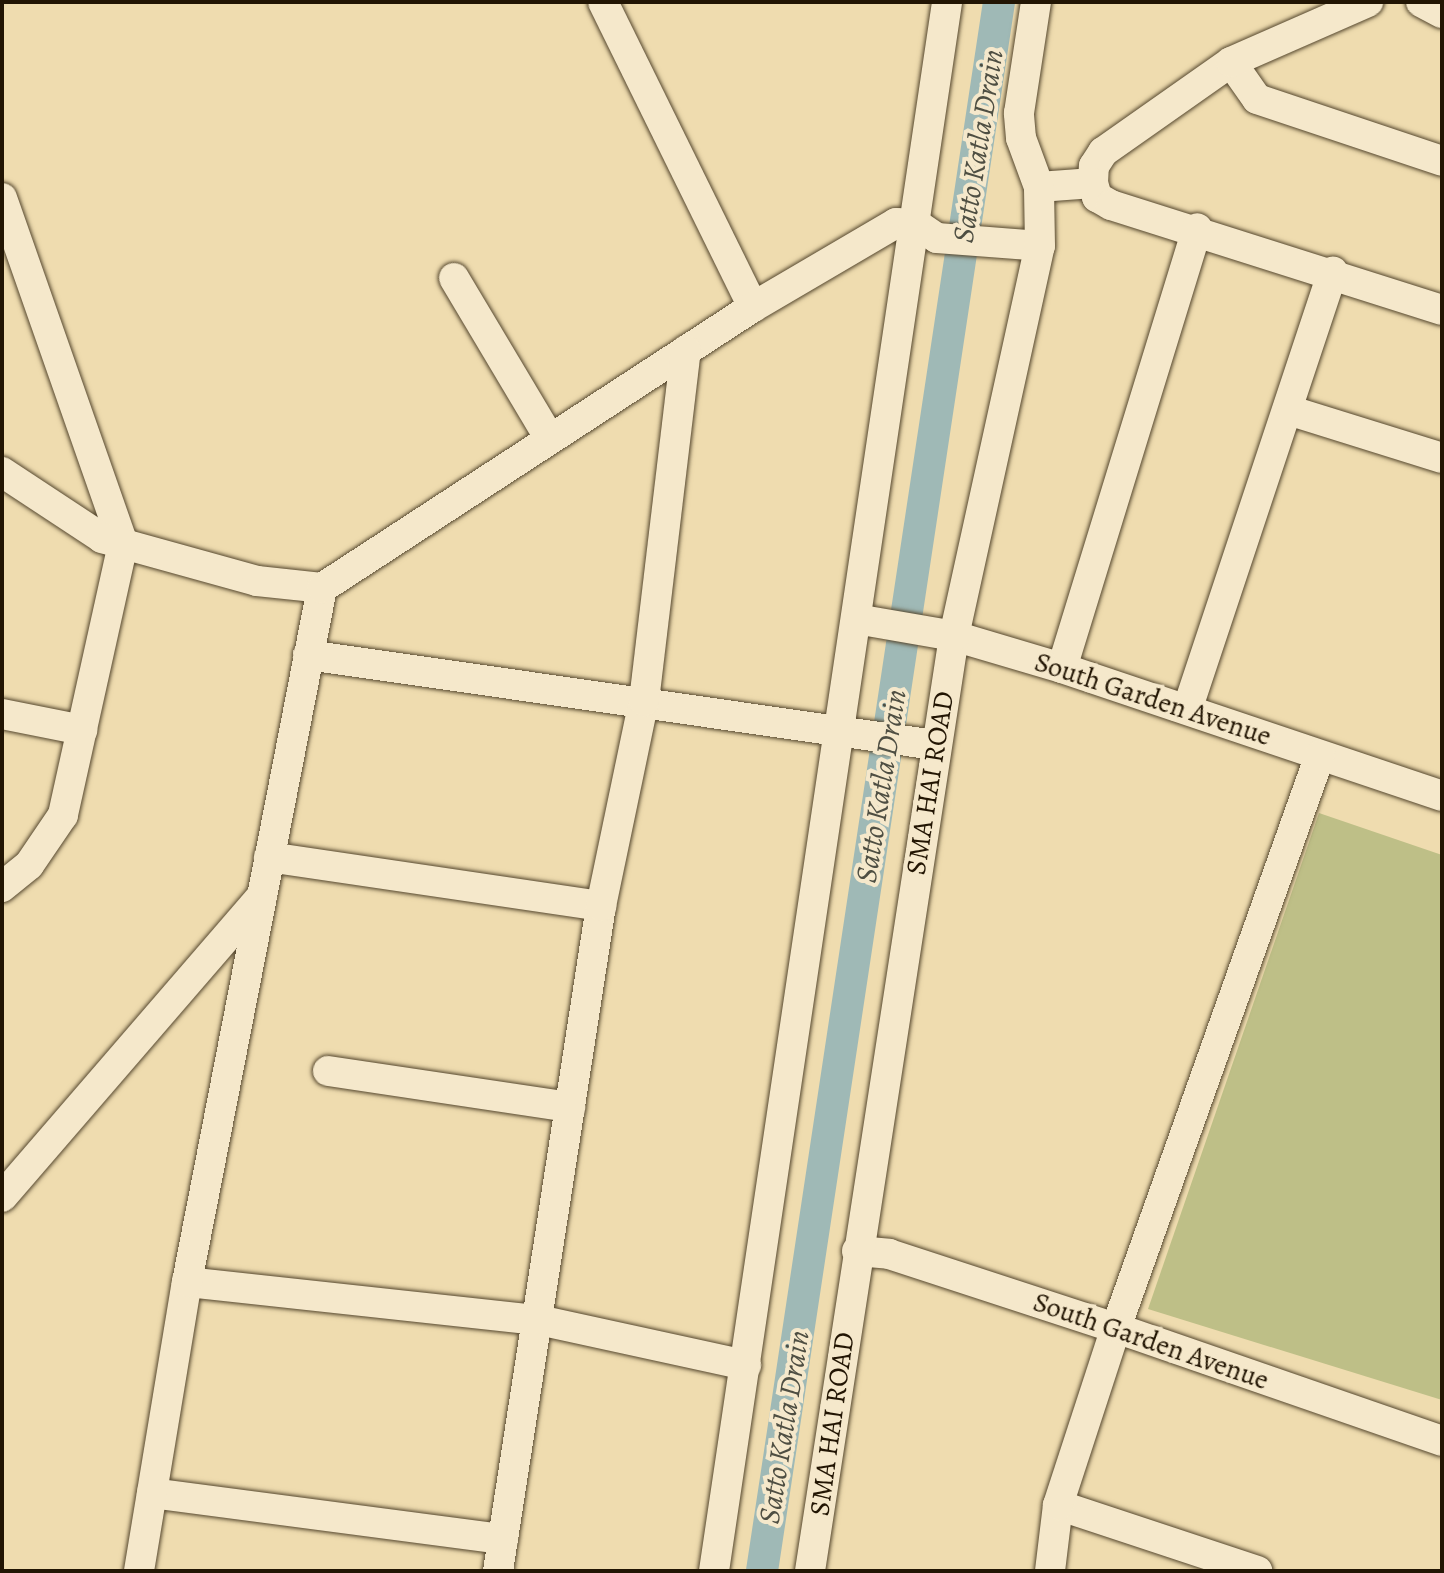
<!DOCTYPE html>
<style>
body{margin:0}
#map{position:relative;width:1444px;height:1573px;overflow:hidden;background:#efdcaf;font-family:Alegreya,serif}
div>[style]{position:absolute}
[style*='--x']{left:calc(var(--x)*1px);top:calc(var(--y)*1px);width:calc(var(--w)*1px);rotate:calc(var(--a)*1deg)}
.green>*{inset:0;background:#bebf87}
.canal>*{height:32px;margin:-16px;padding:0 16px;transform-origin:16px;border-radius:16px;background:#9fb9b6}
.roads{filter:drop-shadow(0 0 2px #55472e) drop-shadow(0 0 2px #55472e)}
.street>*{height:30px;margin:-15px;padding:0 15px;transform-origin:15px;border-radius:15px;background:#f5e8cb}
span{translate:-50% -50%;white-space:nowrap;text-align:center;line-height:1.15;-webkit-text-stroke:8px #f5e8cb;paint-order:stroke}
.street-label{font-size:28px;color:#221503}
.water-label{font-size:30px;color:#4e4e42;font-style:italic}
.frame{position:absolute;inset:0;border:4px solid #221503;pointer-events:none}
</style>
<div id="map">
<div class="green">
<div style="clip-path:polygon(1319px 813px,1442px 855px,1442px 1400px,1148px 1309px)"></div>
</div>
<div class="canal">
<div style="--x:762;--y:1571;--w:1587;--a:-81.41"></div>
</div>
<div class="roads">
<div class="street">
<div style="--x:603;--y:2;--w:340;--a:63.8"></div>
<div style="--x:1421;--y:2;--w:24;--a:28"></div>
<div style="--x:1231;--y:62;--w:45;--a:54.9"></div>
<div style="--x:1257;--y:99;--w:195;--a:18.5"></div>
<div style="--x:1093;--y:183;--w:17;--a:-87"></div>
<div style="--x:1094;--y:166;--w:17;--a:-57"></div>
<div style="--x:1103;--y:152;--w:156;--a:-35.1"></div>
<div style="--x:1231;--y:62;--w:150;--a:-23.7"></div>
<div style="--x:1039;--y:187;--w:54;--a:-4.2"></div>
<div style="--x:1093;--y:183;--w:15;--a:74"></div>
<div style="--x:1097;--y:197;--w:16;--a:30"></div>
<div style="--x:1111;--y:205;--w:347;--a:17.6"></div>
<div style="--x:2;--y:198;--w:367;--a:70.7"></div>
<div style="--x:123;--y:544;--w:278;--a:102.5"></div>
<div style="--x:63;--y:815;--w:60;--a:124.2"></div>
<div style="--x:29;--y:865;--w:35;--a:141"></div>
<div style="--x:454;--y:278;--w:187;--a:59.2"></div>
<div style="--x:1288;--y:410;--w:161;--a:17.3"></div>
<div style="--x:2;--y:472;--w:120;--a:33.4"></div>
<div style="--x:102;--y:538;--w:161;--a:15.5"></div>
<div style="--x:257;--y:581;--w:65;--a:6.1"></div>
<div style="--x:856;--y:619;--w:99;--a:9.8"></div>
<div style="--x:954;--y:636;--w:113;--a:16.5"></div>
<div style="--x:1062;--y:668;--w:401;--a:18.6"></div>
<div style="--x:308;--y:655;--w:633;--a:8.17"></div>
<div style="--x:1062;--y:668;--w:460;--a:-72.9"></div>
<div style="--x:1188;--y:707;--w:459;--a:-71.6"></div>
<div style="--x:2;--y:714;--w:82;--a:11.3"></div>
<div style="--x:269;--y:857;--w:336;--a:8.4"></div>
<div style="--x:328;--y:1071;--w:245;--a:8.5"></div>
<div style="--x:2;--y:1197;--w:398;--a:-49.2"></div>
<div style="--x:857;--y:1251;--w:32;--a:5"></div>
<div style="--x:889;--y:1254;--w:239;--a:18.1"></div>
<div style="--x:1116;--y:1328;--w:345;--a:19.1"></div>
<div style="--x:187;--y:1282;--w:354;--a:6.2"></div>
<div style="--x:539;--y:1320;--w:212;--a:12.3"></div>
<div style="--x:152;--y:1493;--w:354;--a:7.5"></div>
<div style="--x:1058;--y:1505;--w:210;--a:18.3"></div>
<div style="--x:139;--y:1571;--w:293;--a:-80.6"></div>
<div style="--x:187;--y:1282;--w:707;--a:-78.99"></div>
<div style="--x:322;--y:588;--w:515;--a:-33.1"></div>
<div style="--x:753;--y:307;--w:166;--a:-30.4"></div>
<div style="--x:896;--y:223;--w:20;--a:3"></div>
<div style="--x:916;--y:224;--w:25;--a:34"></div>
<div style="--x:937;--y:238;--w:103;--a:4.4"></div>
<div style="--x:498;--y:1571;--w:673;--a:-81.2"></div>
<div style="--x:601;--y:906;--w:209;--a:-78.2"></div>
<div style="--x:644;--y:701;--w:353;--a:-83.2"></div>
<div style="--x:714;--y:1571;--w:1586;--a:-81.55"></div>
<div style="--x:810;--y:1571;--w:946;--a:-81.24"></div>
<div style="--x:954;--y:636;--w:399;--a:-77.6"></div>
<div style="--x:1040;--y:246;--w:59;--a:-91"></div>
<div style="--x:1039;--y:187;--w:52;--a:-110.2"></div>
<div style="--x:1021;--y:138;--w:25;--a:-95"></div>
<div style="--x:1019;--y:113;--w:112;--a:-81.3"></div>
<div style="--x:1050;--y:1571;--w:66;--a:-83.1"></div>
<div style="--x:1058;--y:1505;--w:186;--a:-71.9"></div>
<div style="--x:1116;--y:1328;--w:608;--a:-70.4"></div>
</div>
</div>
<div class="street-label">
<span style="left:1153px;top:699px;rotate:18deg">South Garden Avenue</span>
<span style="left:930px;top:783px;rotate:-81deg">SMA HAI ROAD</span>
<span style="left:1151px;top:1341px;rotate:19deg">South Garden Avenue</span>
<span style="left:832px;top:1424px;rotate:-82deg">SMA HAI ROAD</span>
</div>
<div class="water-label">
<span style="left:978px;top:146px;rotate:-81deg">Satto Katla Drain</span>
<span style="left:881px;top:786px;rotate:-81deg">Satto Katla Drain</span>
<span style="left:784px;top:1427px;rotate:-81deg">Satto Katla Drain</span>
</div>
<div class="frame"></div>
</div>
